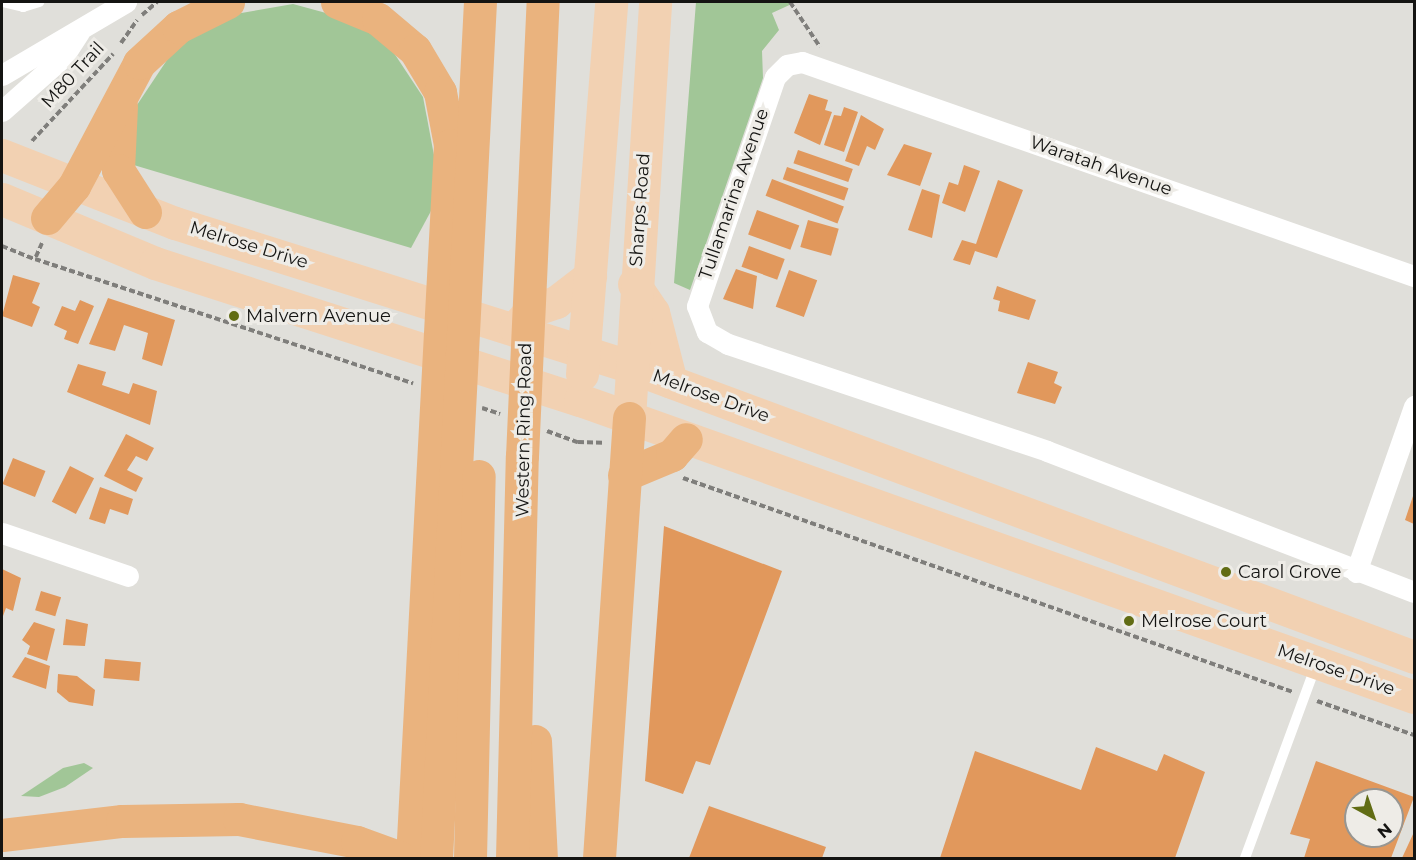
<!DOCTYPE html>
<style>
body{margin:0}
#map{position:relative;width:1416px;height:860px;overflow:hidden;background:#e0dfda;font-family:Montserrat,sans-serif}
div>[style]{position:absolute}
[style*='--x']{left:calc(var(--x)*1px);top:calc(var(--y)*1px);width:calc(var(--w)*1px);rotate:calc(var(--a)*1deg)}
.green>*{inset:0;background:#a1c697}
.building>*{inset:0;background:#e1985c;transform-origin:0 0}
.path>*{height:4px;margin-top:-2px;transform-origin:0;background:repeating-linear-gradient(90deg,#7f7e7b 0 6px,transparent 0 9px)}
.service>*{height:10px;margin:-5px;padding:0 5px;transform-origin:5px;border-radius:5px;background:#fff}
.minor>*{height:21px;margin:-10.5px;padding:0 10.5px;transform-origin:10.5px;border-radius:10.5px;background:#fff}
.primary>*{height:33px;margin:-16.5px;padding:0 16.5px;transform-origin:16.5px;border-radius:16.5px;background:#f2d1b2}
.motorway>*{height:33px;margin:-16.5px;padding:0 16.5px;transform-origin:16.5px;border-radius:16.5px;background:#eab37e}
.dots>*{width:16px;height:16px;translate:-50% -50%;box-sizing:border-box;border:3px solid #eeece7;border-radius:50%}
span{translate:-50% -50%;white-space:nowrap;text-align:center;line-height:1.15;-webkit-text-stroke:6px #eeece7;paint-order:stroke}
.street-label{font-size:18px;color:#141412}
.poi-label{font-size:18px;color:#141412}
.left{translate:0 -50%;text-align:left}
.frame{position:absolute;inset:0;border:3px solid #141412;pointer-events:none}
.north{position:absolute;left:1344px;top:788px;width:60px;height:60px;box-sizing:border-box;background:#eeece7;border:2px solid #979692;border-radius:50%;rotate:140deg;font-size:16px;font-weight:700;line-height:24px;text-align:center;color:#141412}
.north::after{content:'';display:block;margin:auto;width:21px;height:27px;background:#616c14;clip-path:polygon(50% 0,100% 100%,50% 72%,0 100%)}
</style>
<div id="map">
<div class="green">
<div style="clip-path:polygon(696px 2px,796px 2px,772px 13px,779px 30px,762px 51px,763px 78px,690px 290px,674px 283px)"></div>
<div style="clip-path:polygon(293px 4px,359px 22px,390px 47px,423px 97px,437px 171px,431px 211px,411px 248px,127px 163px,137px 105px,175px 48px,224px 16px)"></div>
<div style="clip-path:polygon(84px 763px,93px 768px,65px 787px,39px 797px,21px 796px,63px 768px)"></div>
</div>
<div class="building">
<div style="clip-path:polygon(809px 94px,828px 100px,825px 110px,832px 112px,820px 145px,794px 133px)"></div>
<div style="clip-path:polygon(844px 107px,858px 112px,844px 152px,824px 145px,834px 115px,841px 116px)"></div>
<div style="clip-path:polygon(861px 115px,884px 129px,875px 150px,867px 146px,859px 166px,845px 161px)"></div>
<div style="clip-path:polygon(904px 144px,932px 153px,920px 186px,887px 175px)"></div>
<div style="left:798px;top:150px;width:58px;height:14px;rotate:19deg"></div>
<div style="clip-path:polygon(964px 165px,980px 171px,965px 212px,942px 203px,949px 182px,958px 185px)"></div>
<div style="left:787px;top:167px;width:65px;height:13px;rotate:19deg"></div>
<div style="left:772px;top:179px;width:77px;height:18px;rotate:21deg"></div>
<div style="clip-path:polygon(998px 180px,1023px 190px,997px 258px,975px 251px,970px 265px,953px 260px,962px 240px,976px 244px)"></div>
<div style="clip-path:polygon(922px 189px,940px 195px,932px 238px,908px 230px)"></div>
<div style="left:757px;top:210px;width:45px;height:26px;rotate:20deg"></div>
<div style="left:808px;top:220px;width:32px;height:28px;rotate:16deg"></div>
<div style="left:749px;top:246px;width:38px;height:22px;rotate:20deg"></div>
<div style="clip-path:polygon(736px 269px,757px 276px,753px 309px,723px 299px)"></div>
<div style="left:789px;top:270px;width:30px;height:39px;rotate:20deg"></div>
<div style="clip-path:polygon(13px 275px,40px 283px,32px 303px,40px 307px,32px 327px,2px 316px)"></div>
<div style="clip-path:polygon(997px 286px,1036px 300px,1029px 320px,998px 311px,1000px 301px,993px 299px)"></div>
<div style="clip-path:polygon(108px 298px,175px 320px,162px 366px,142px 359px,148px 333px,124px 325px,115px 351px,89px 344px)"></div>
<div style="clip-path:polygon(80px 300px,94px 306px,78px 344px,64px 339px,67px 331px,54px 325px,62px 306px,75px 311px)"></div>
<div style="clip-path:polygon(1028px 362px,1058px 372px,1054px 383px,1062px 387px,1055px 404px,1017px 393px)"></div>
<div style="clip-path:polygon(78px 364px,106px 372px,102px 385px,129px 394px,133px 383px,157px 391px,150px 425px,67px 392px)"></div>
<div style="clip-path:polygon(126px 434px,154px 448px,147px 461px,136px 456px,127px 470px,143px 478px,136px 492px,104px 476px)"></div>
<div style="left:13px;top:458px;width:35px;height:28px;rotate:22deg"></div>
<div style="left:70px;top:466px;width:27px;height:40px;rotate:27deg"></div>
<div style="clip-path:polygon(100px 487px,133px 499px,128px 515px,110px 509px,105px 524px,89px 519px)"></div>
<div style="clip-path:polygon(1414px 493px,1414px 524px,1405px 520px)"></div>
<div style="clip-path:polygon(664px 526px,782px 571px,710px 765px,696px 761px,683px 794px,645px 781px)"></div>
<div style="clip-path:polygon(2px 569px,21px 578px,13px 611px,6px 608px,3px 616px)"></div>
<div style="left:41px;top:591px;width:21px;height:20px;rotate:17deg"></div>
<div style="clip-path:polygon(66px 619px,88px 624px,85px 646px,63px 645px)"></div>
<div style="clip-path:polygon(34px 622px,55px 629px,47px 661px,27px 654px,30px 646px,22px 640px)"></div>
<div style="clip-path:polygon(25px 657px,50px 666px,46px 689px,12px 677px)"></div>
<div style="left:105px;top:659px;width:36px;height:19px;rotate:5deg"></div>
<div style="clip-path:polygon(58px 674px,77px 676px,95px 690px,93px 706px,69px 702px,57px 692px)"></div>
<div style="clip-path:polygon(1096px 747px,1157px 771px,1164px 754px,1205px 772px,1175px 858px,940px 858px,975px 751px,1081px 790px)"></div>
<div style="clip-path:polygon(evenodd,1316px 761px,1414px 797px,1391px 858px,1304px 858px,1310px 839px,1290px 834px,1316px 761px,1356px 800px,1392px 800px,1392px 836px,1356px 836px,1356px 800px)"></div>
<div style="clip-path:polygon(709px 806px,826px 847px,822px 858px,689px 858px)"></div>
<div style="clip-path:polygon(1414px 832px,1414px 858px,1402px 858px)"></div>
</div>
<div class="path">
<div style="--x:790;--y:2;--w:54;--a:56.3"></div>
<div style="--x:142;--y:15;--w:20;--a:-41"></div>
<div style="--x:121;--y:43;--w:28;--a:-55"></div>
<div style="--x:32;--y:141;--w:119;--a:-47"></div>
<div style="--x:42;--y:243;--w:17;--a:114"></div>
<div style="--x:35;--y:259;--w:398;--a:18.2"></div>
<div style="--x:2;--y:246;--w:35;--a:22"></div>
<div style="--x:482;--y:408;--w:19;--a:18"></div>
<div style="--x:547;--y:431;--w:33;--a:20"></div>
<div style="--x:578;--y:442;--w:25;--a:2"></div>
<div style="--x:683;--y:478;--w:646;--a:19.33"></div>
<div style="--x:1317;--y:701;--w:103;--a:19.3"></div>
</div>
<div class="service">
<div style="--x:2;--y:2;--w:22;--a:13"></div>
<div style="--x:23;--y:7;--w:17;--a:-17"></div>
<div style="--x:1245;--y:858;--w:206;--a:-69.8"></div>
</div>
<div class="minor">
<div style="--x:2;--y:75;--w:144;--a:-30.5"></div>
<div style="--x:2;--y:111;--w:81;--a:-41.5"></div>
<div style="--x:63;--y:57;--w:30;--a:-57"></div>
<div style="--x:1414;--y:276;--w:648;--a:-160.73"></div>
<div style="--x:802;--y:62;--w:15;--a:169"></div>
<div style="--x:787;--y:65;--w:17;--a:135"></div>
<div style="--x:775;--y:77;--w:242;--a:108.8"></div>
<div style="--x:697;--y:306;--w:28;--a:69"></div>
<div style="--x:707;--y:332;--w:24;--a:30"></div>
<div style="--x:728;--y:344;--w:336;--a:18.5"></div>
<div style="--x:1047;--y:451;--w:393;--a:21"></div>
<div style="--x:2;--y:533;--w:133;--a:18.8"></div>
<div style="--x:1356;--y:572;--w:176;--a:-70.7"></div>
</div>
<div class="primary">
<div style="--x:2;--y:155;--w:186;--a:21.5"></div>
<div style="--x:175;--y:223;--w:478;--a:17.5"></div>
<div style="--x:631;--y:367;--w:835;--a:20.32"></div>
<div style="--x:2;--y:199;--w:166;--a:22.7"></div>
<div style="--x:155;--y:263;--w:447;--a:17.9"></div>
<div style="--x:580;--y:400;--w:885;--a:19.6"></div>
<div style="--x:634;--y:284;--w:34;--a:56"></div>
<div style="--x:653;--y:312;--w:72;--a:75.6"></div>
<div style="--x:515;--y:328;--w:23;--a:-49"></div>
<div style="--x:530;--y:311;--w:28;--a:-19"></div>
<div style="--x:556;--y:302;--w:43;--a:-37.4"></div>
<div style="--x:582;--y:374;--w:373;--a:-85.5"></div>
<div style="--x:629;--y:418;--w:417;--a:-86.4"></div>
</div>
<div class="motorway">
<div style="--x:337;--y:2;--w:44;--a:22.5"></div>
<div style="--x:378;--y:19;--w:48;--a:40"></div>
<div style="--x:415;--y:50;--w:49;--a:59.2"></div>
<div style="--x:440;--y:92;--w:54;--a:79.3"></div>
<div style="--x:450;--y:145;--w:714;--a:93.05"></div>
<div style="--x:121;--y:106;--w:64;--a:92.7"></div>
<div style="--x:118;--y:170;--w:50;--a:57.3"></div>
<div style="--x:47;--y:218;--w:42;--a:-49.8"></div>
<div style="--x:74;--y:186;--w:139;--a:-62.1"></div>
<div style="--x:139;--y:63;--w:53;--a:-42.7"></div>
<div style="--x:178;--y:27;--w:56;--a:-26.6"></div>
<div style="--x:624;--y:475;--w:52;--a:-22.6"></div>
<div style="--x:672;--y:455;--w:21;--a:-49"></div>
<div style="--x:535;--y:741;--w:117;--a:87.1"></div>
<div style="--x:2;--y:835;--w:121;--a:-6.7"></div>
<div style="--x:122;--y:821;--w:117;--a:-1"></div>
<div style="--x:239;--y:819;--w:120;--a:11"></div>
<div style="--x:357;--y:842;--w:47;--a:20"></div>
<div style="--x:436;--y:858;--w:857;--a:-87.06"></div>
<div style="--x:470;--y:858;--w:382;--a:-88.7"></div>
<div style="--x:512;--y:858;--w:402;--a:-88.6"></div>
<div style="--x:522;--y:456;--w:454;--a:-87.4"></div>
<div style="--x:599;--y:858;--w:441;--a:-86.1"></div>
</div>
<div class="dots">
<div style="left:234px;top:316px;background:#616c14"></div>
<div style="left:1226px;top:572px;background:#616c14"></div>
<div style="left:1129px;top:621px;background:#616c14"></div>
</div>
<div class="street-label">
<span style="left:73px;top:75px;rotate:-47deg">M80 Trail</span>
<span style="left:1101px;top:166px;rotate:19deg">Waratah Avenue</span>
<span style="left:734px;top:194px;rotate:-71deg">Tullamarina Avenue</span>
<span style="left:640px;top:210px;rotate:-86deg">Sharps Road</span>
<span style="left:249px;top:245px;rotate:17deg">Melrose Drive</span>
<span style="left:711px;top:396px;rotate:20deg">Melrose Drive</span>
<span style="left:524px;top:430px;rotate:-89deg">Western Ring Road</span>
<span style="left:1336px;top:670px;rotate:19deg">Melrose Drive</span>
</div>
<div class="poi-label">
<span class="left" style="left:246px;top:316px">Malvern Avenue</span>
<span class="left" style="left:1238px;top:572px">Carol Grove</span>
<span class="left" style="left:1141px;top:621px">Melrose Court</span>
</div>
<div class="frame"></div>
<div class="north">N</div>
</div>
